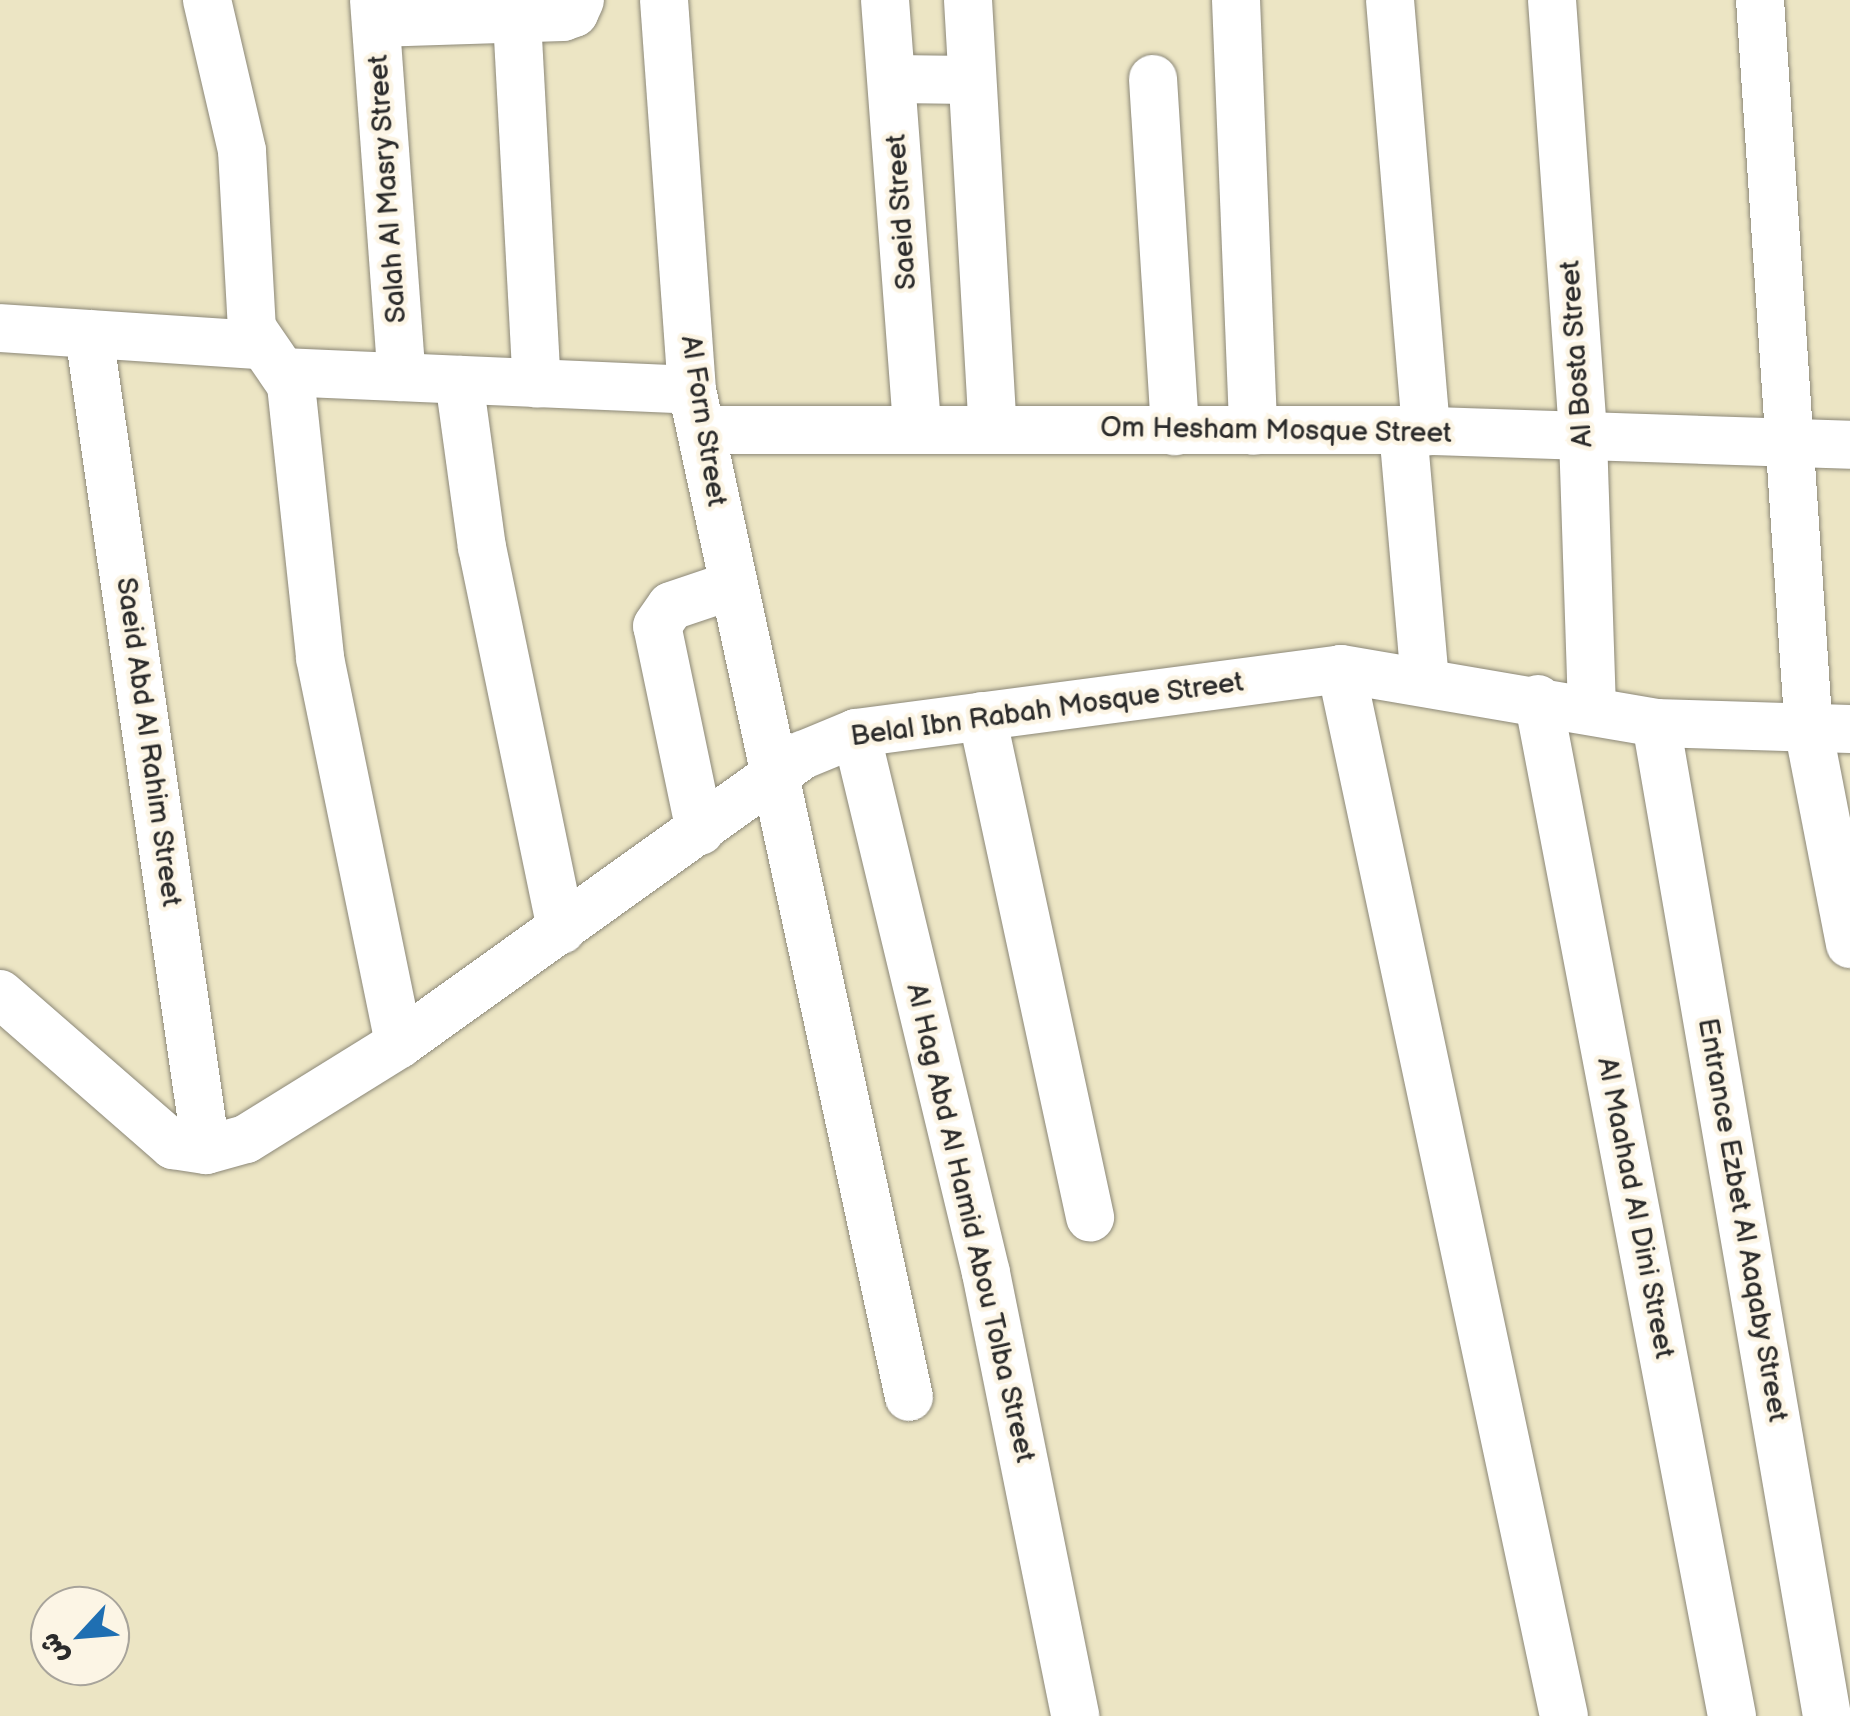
<!DOCTYPE html>
<meta charset="utf-8">
<style>
body{margin:0}
#map{position:relative;width:1850px;height:1716px;overflow:hidden;background:#ece5c4;font-family:"Balsamiq Sans","Playpen Sans Arabic",sans-serif}
div>[style]{position:absolute}
[style*='--x']{left:calc(var(--x)*1px);top:calc(var(--y)*1px);width:calc(var(--w)*1px);rotate:calc(var(--a)*1deg)}
.roads{filter:drop-shadow(0 0 2px #8c8878) drop-shadow(0 0 2px #8c8878)}
.minor>*{height:48px;margin:-24px;padding:0 24px;transform-origin:24px;border-radius:24px;background:#fff}
span{translate:-50% -50%;white-space:nowrap;text-align:center;line-height:1.15;-webkit-text-stroke:9px #fcf5e5;paint-order:stroke}
.street-label{font-size:28px;color:#2b2b2b}
.north{position:absolute;left:30px;top:1586px;width:100px;height:100px;box-sizing:border-box;background:#fcf5e5;border:2px solid #a8a49b;border-radius:50%;rotate:244deg;font-size:28px;font-weight:700;line-height:40px;text-align:center;color:#2b2b2b}
.north::after{content:'';display:block;margin:auto;width:35px;height:45px;background:#1f6fb2;clip-path:polygon(50% 0,100% 100%,50% 72%,0 100%)}
</style>
<div id="map">
<div class="roads">
<div class="minor">
<div style="--x:207;--y:0;--w:155;--a:76.9"></div>
<div style="--x:242;--y:151;--w:177;--a:86.8"></div>
<div style="--x:252;--y:328;--w:69;--a:55.6"></div>
<div style="--x:291;--y:385;--w:275;--a:83.9"></div>
<div style="--x:320;--y:658;--w:394;--a:78.4"></div>
<div style="--x:374;--y:0;--w:378;--a:85.8"></div>
<div style="--x:664;--y:0;--w:391;--a:85.9"></div>
<div style="--x:692;--y:390;--w:1030;--a:77.84"></div>
<div style="--x:885;--y:0;--w:426;--a:85.7"></div>
<div style="--x:968;--y:0;--w:429;--a:86.7"></div>
<div style="--x:1236;--y:0;--w:431;--a:87.7"></div>
<div style="--x:1390;--y:0;--w:433;--a:85.2"></div>
<div style="--x:1552;--y:0;--w:438;--a:85.9"></div>
<div style="--x:1583;--y:437;--w:271;--a:88.1"></div>
<div style="--x:1760;--y:0;--w:735;--a:86.18"></div>
<div style="--x:1809;--y:733;--w:215;--a:79"></div>
<div style="--x:517;--y:19;--w:365;--a:86.9"></div>
<div style="--x:376;--y:23;--w:187;--a:-1.8"></div>
<div style="--x:563;--y:17;--w:12;--a:-20"></div>
<div style="--x:574;--y:13;--w:14;--a:-65"></div>
<div style="--x:893;--y:79;--w:79;--a:0.7"></div>
<div style="--x:1153;--y:79;--w:353;--a:86.4"></div>
<div style="--x:0;--y:328;--w:260;--a:3.8"></div>
<div style="--x:89;--y:334;--w:824;--a:81.84"></div>
<div style="--x:283;--y:372;--w:409;--a:2.5"></div>
<div style="--x:459;--y:380;--w:169;--a:82.2"></div>
<div style="--x:482;--y:547;--w:391;--a:78.3"></div>
<div style="--x:701;--y:430;--w:702;--a:0"></div>
<div style="--x:1403;--y:430;--w:447;--a:1.9"></div>
<div style="--x:1403;--y:430;--w:251;--a:85"></div>
<div style="--x:1341;--y:669;--w:1070;--a:77.98"></div>
<div style="--x:1538;--y:699;--w:1035;--a:79.2"></div>
<div style="--x:982;--y:716;--w:513;--a:77.83"></div>
<div style="--x:1656;--y:723;--w:1008;--a:80.23"></div>
<div style="--x:856;--y:733;--w:555;--a:76.46"></div>
<div style="--x:986;--y:1273;--w:452;--a:78.6"></div>
<div style="--x:700;--y:831;--w:209;--a:-101.8"></div>
<div style="--x:657;--y:626;--w:24;--a:-55"></div>
<div style="--x:671;--y:606;--w:65;--a:-18.7"></div>
<div style="--x:0;--y:994;--w:230;--a:41.1"></div>
<div style="--x:173;--y:1145;--w:33;--a:9"></div>
<div style="--x:206;--y:1150;--w:41;--a:-15.4"></div>
<div style="--x:246;--y:1139;--w:180;--a:-31.8"></div>
<div style="--x:399;--y:1044;--w:497;--a:-35.6"></div>
<div style="--x:803;--y:755;--w:57;--a:-22.5"></div>
<div style="--x:856;--y:733;--w:489;--a:-7.5"></div>
<div style="--x:1341;--y:669;--w:320;--a:9.7"></div>
<div style="--x:1656;--y:723;--w:194;--a:1.8"></div>
</div>
</div>
<div class="street-label">
<span style="left:388px;top:189px;rotate:-94deg">Salah Al Masry Street</span>
<span style="left:902px;top:212px;rotate:-94deg">Saeid Street</span>
<span style="left:1577px;top:354px;rotate:-94deg">Al Bosta Street</span>
<span style="left:703px;top:421px;rotate:81deg">Al Forn Street</span>
<span style="left:1276px;top:431px;rotate:1deg">Om Hesham Mosque Street</span>
<span style="left:1047px;top:710px;rotate:-8deg">Belal Ibn Rabah Mosque Street</span>
<span style="left:148px;top:742px;rotate:82deg">Saeid Abd Al Rahim Street</span>
<span style="left:1635px;top:1208px;rotate:79deg">Al Maahad Al Dini Street</span>
<span style="left:1742px;top:1220px;rotate:80deg">Entrance Ezbet Al Aaqaby Street</span>
<span style="left:970px;top:1223px;rotate:77deg">Al Hag Abd Al Hamid Abou Tolba Street</span>
</div>
<div class="north">ش</div>
</div>
